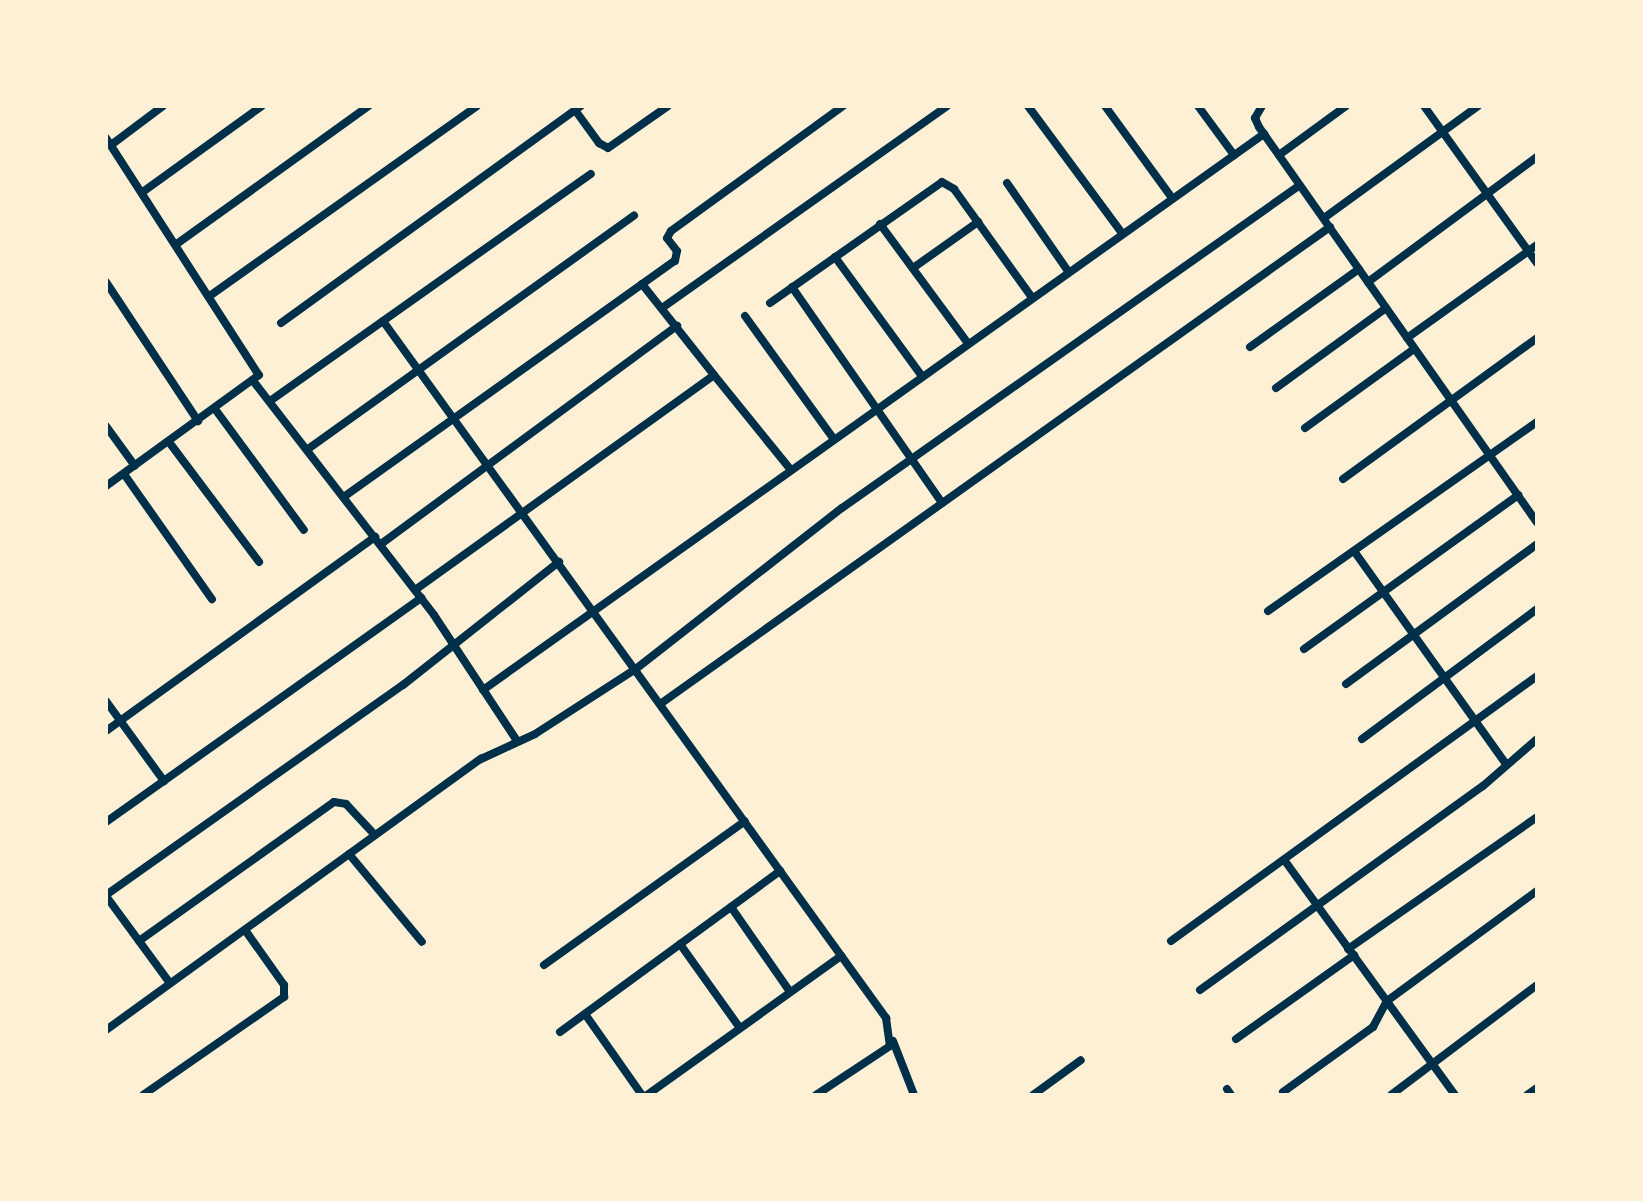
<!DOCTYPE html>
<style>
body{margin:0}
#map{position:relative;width:1643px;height:1201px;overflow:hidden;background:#fdf0d5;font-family:Roboto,sans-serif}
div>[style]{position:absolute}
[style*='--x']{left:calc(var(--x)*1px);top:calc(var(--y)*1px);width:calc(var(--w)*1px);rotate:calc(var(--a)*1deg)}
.minor>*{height:8px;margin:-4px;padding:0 4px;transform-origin:4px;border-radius:4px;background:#003049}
span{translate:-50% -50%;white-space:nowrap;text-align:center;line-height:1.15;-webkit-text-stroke:6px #fdf0d5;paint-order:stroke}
.frame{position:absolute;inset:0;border:108px solid #fdf0d5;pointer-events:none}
</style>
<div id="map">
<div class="minor">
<div style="--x:1028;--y:106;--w:158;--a:53.5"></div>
<div style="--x:1105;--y:106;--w:114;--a:53.9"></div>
<div style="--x:1198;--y:106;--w:61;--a:53.7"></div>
<div style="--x:1262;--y:106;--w:14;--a:120"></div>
<div style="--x:1255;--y:118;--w:10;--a:66"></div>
<div style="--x:1259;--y:127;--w:483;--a:54.9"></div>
<div style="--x:1424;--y:106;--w:193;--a:54.3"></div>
<div style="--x:575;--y:110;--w:41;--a:54"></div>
<div style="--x:599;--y:143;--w:10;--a:29"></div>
<div style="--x:608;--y:148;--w:73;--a:-35"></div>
<div style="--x:106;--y:138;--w:282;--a:57.2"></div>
<div style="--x:259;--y:375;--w:189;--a:144"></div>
<div style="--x:111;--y:145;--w:65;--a:-36.9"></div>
<div style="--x:1279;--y:155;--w:83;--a:-36.2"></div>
<div style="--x:1007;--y:183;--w:107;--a:55.3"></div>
<div style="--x:144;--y:191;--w:145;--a:-35.8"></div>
<div style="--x:1324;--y:218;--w:190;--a:-36"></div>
<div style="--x:880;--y:224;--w:147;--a:53.6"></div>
<div style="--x:178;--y:243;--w:235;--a:-35.7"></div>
<div style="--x:835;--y:257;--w:146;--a:53.9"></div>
<div style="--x:913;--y:268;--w:80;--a:-35.3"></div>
<div style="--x:106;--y:282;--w:167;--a:56.5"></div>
<div style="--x:1368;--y:282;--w:210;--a:-36.5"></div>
<div style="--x:642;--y:284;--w:116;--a:51.6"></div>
<div style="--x:792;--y:287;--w:263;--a:55.2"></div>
<div style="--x:211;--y:295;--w:326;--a:-35.4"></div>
<div style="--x:770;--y:303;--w:210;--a:-35.1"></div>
<div style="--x:942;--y:182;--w:14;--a:30"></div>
<div style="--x:954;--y:189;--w:132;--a:54.3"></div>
<div style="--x:662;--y:308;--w:349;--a:-35.3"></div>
<div style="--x:745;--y:316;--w:150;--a:54.2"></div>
<div style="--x:383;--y:321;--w:860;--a:54.18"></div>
<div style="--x:886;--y:1018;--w:28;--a:82"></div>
<div style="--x:890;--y:1046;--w:89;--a:146.5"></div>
<div style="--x:281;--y:323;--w:370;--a:-35.9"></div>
<div style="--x:1407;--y:338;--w:160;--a:-35.6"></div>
<div style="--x:1250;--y:347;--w:134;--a:-35.6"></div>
<div style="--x:254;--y:382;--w:294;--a:52.3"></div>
<div style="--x:434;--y:615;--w:151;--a:56.6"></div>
<div style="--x:1276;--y:388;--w:136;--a:-36"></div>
<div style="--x:270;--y:401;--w:393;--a:-35.3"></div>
<div style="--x:215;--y:409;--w:150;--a:53.7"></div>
<div style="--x:106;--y:426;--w:49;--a:54.1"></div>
<div style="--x:1305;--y:428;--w:135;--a:-35.9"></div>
<div style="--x:169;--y:442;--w:150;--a:53.1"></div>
<div style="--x:308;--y:449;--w:401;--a:-35.6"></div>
<div style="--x:124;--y:474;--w:153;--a:54.9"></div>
<div style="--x:1343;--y:479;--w:240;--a:-36"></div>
<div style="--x:345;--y:496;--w:405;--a:-35.5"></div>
<div style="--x:675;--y:261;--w:10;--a:-79"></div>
<div style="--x:677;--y:251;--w:16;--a:-128"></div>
<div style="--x:667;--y:238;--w:8;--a:-60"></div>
<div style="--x:671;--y:231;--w:213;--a:-36"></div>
<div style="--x:381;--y:544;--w:368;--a:-36.4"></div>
<div style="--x:1354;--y:551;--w:260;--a:54.5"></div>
<div style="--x:415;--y:590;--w:368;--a:-35.7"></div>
<div style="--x:714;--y:375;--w:121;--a:51"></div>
<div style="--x:1268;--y:611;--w:329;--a:-35.1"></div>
<div style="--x:1304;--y:649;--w:264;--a:-35.7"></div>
<div style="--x:1346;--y:684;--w:237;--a:-36.2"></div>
<div style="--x:483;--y:690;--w:959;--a:-35.45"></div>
<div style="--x:106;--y:701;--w:99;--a:54.1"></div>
<div style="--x:663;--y:702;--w:819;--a:-35.46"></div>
<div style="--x:106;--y:731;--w:332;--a:-35.8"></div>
<div style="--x:1362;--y:739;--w:218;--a:-36.6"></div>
<div style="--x:106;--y:822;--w:387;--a:-35.4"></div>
<div style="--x:349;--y:854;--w:114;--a:50.3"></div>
<div style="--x:1285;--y:861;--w:289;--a:54"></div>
<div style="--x:106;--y:895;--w:364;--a:-35.3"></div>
<div style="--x:403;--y:685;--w:199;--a:-38.3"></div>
<div style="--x:106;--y:896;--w:108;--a:53.7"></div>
<div style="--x:731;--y:907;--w:103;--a:55.2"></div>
<div style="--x:139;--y:941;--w:239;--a:-35.5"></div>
<div style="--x:334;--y:802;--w:12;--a:9"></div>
<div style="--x:346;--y:804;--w:42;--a:46.9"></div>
<div style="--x:1171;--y:941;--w:452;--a:-35.9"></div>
<div style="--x:680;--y:944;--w:103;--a:54.5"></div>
<div style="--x:1348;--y:949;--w:231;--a:-34.9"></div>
<div style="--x:544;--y:965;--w:247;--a:-35.6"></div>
<div style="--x:1200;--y:990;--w:349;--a:-35.8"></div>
<div style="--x:1483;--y:786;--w:72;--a:-41"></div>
<div style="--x:585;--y:1014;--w:99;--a:54.9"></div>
<div style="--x:106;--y:1030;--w:463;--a:-35.9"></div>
<div style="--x:481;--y:759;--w:60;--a:-24.8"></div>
<div style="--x:535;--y:734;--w:121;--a:-32.9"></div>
<div style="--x:637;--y:668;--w:260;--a:-38"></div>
<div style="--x:842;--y:508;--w:560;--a:-35.19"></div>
<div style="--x:560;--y:1032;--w:273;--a:-36.2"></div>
<div style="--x:1236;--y:1039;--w:145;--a:-35.4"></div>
<div style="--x:893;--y:1041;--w:58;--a:68.7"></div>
<div style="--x:1227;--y:1089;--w:7;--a:56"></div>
<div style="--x:1283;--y:1092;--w:111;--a:-35.8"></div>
<div style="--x:1373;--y:1027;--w:30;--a:-62"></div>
<div style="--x:1387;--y:1001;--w:186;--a:-36.3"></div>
<div style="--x:143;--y:1095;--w:172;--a:-34.8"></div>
<div style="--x:284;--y:997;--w:12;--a:-90"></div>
<div style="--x:284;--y:985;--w:67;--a:-125.3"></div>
<div style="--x:647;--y:1095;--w:239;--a:-35.6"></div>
<div style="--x:1033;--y:1095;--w:59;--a:-36.1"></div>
<div style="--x:1391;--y:1095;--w:183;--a:-37"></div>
<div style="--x:1527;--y:1095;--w:12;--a:-35"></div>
</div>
<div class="frame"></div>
</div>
